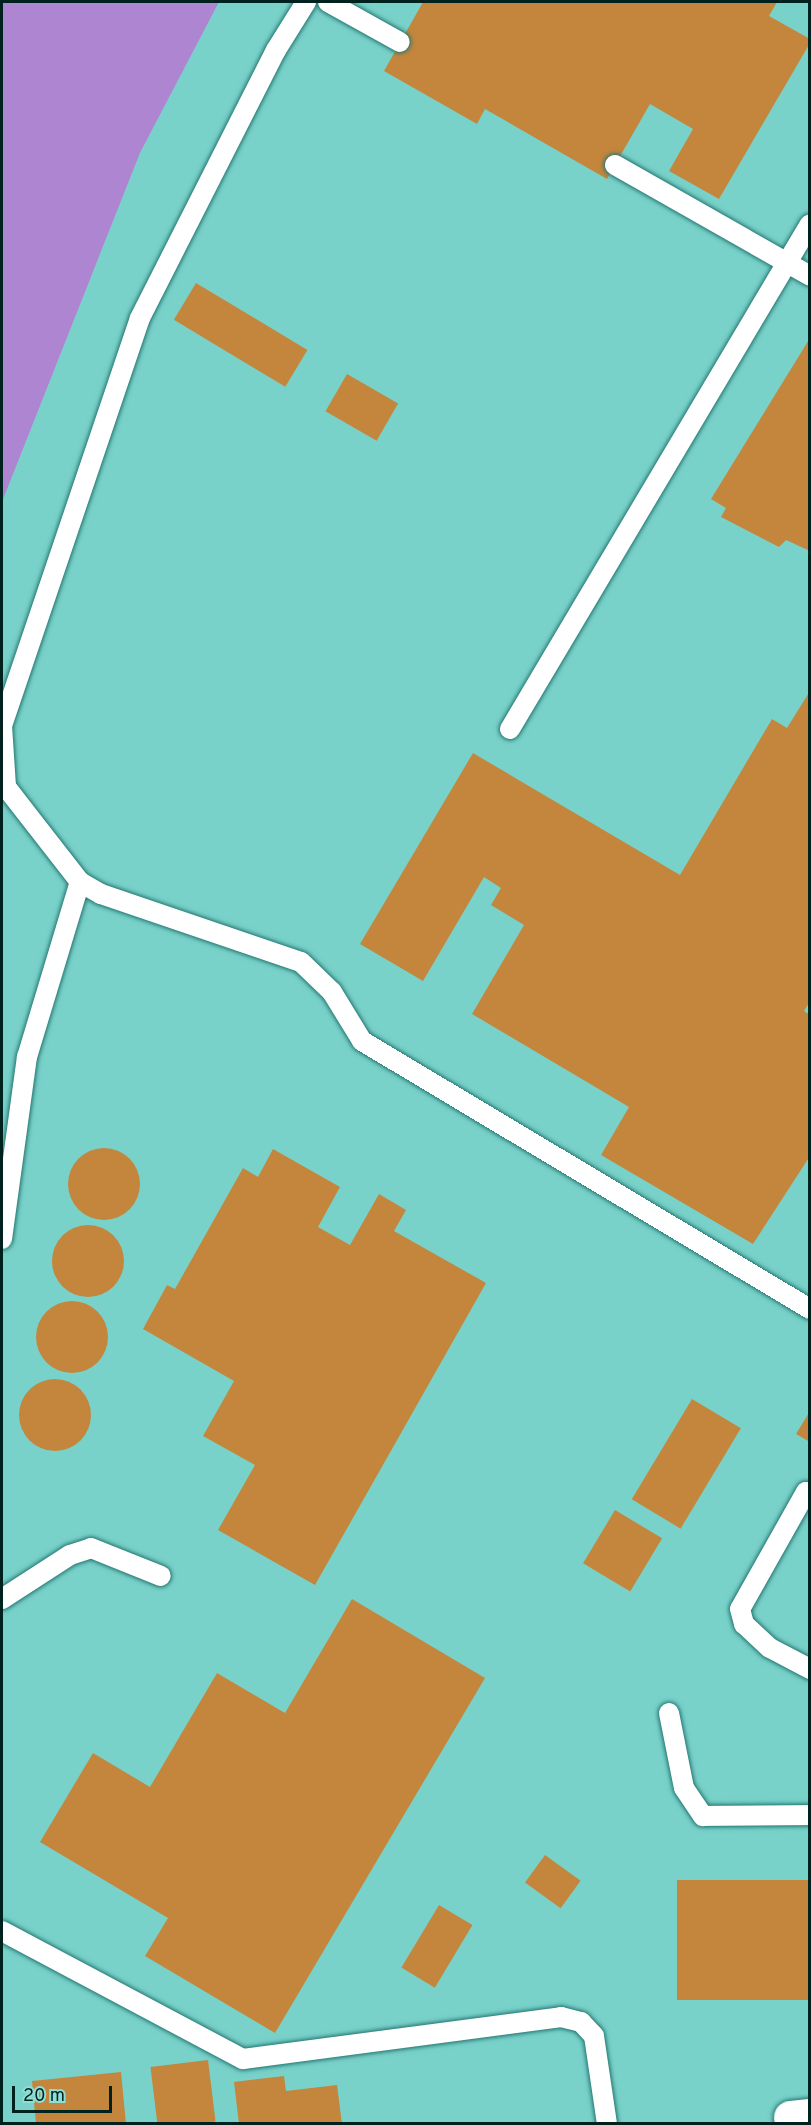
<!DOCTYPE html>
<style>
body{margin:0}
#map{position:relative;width:811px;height:2125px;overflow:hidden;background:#8fded6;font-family:Overpass,sans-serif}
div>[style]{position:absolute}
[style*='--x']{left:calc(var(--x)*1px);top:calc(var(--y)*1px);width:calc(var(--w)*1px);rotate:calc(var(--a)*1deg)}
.built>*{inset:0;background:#79d2ca}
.water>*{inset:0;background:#ad85d1}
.building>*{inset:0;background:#c4863d;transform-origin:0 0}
.round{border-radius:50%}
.roads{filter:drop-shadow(0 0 2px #247771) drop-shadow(0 0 2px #247771)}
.service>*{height:20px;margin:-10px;padding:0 10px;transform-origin:10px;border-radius:10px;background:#fff}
.minor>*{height:33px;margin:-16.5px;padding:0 16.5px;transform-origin:16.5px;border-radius:16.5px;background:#fff}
span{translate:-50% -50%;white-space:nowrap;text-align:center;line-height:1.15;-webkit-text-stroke:4.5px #8fded6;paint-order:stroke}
.frame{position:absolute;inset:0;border:3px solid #00221f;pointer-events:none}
.scale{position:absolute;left:12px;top:2086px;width:100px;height:27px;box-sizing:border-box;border:3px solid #00221f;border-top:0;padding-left:8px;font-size:18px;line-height:21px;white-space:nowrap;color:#00221f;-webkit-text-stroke:4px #8fded6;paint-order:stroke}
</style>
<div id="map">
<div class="built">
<div style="clip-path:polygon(219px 2px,809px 2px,809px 2123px,2px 2123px,2px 502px,140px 153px)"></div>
</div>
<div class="water">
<div style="clip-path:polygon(2px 2px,219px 2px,140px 153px,2px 502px)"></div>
</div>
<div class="building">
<div style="clip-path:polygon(423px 2px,777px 2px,769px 16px,810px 39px,810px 43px,719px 199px,669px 171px,693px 129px,650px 104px,607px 179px,485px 109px,477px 124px,384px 71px)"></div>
<div style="left:196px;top:283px;width:130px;height:43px;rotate:31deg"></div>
<div style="clip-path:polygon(810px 338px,810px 551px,786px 540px,779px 547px,721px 517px,726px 508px,711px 499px)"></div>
<div style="left:347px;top:374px;width:59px;height:43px;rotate:30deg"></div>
<div style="clip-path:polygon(810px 691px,810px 1001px,804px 1011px,810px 1015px,810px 1156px,753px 1244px,601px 1155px,629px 1107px,472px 1014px,524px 925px,491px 905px,501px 888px,484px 877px,423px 981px,360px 944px,473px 753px,680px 875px,772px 719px,787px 728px)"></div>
<div class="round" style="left:68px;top:1148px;width:72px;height:72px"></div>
<div style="clip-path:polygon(273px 1149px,340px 1187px,318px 1227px,350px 1245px,379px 1194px,406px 1210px,394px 1231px,486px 1283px,315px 1585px,218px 1530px,255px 1465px,203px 1436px,234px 1381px,143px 1329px,167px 1285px,175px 1289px,243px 1168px,258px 1177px)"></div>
<div class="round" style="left:52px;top:1225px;width:72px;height:72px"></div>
<div class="round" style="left:36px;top:1301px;width:72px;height:72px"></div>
<div class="round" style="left:19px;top:1379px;width:72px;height:72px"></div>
<div style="left:692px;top:1399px;width:57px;height:117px;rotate:31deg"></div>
<div style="clip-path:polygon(810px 1411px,810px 1442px,796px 1434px)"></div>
<div style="left:615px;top:1510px;width:55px;height:62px;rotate:31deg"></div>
<div style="clip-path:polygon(352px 1599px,485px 1678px,275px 2033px,145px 1956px,168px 1918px,40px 1842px,93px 1753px,150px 1787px,217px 1673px,285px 1713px)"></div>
<div style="left:545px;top:1855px;width:44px;height:34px;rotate:36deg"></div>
<div style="left:810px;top:1880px;width:120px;height:133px;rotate:90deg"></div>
<div style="left:439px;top:1905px;width:39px;height:73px;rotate:31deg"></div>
<div style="left:208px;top:2060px;width:62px;height:58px;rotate:83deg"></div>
<div style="clip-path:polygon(121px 2072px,126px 2124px,36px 2124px,32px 2081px)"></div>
<div style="clip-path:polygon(284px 2076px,286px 2091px,337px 2085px,342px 2124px,239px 2124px,234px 2082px)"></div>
</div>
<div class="roads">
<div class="service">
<div style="--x:306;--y:2;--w:57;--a:122"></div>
<div style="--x:276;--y:50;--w:301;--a:116.9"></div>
<div style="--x:140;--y:318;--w:431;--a:108.7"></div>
<div style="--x:2;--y:726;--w:61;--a:86.2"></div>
<div style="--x:6;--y:787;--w:120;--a:52.1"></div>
<div style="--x:80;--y:882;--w:24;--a:30"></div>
<div style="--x:101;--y:894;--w:211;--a:18.8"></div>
<div style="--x:301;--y:962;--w:43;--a:44.1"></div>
<div style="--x:332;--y:992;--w:57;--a:58.5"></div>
<div style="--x:362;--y:1041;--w:522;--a:30.89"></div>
<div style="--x:328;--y:2;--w:82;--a:29.1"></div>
<div style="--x:615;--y:165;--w:224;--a:29.6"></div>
<div style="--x:510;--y:729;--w:587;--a:-59.29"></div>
<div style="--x:2;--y:1239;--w:184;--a:-82.2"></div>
<div style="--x:27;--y:1057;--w:183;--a:-73.2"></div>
<div style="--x:810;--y:1492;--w:4;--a:180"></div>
<div style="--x:806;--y:1492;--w:134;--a:119.4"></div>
<div style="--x:740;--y:1609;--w:16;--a:75"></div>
<div style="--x:744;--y:1624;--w:35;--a:43"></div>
<div style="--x:770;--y:1648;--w:45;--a:27.7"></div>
<div style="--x:2;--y:1599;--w:81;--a:-32.9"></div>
<div style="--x:70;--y:1555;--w:22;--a:-18"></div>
<div style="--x:91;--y:1548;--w:75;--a:21.8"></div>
<div style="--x:669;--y:1713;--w:76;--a:78.7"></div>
<div style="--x:684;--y:1788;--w:34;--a:56"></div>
<div style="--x:703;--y:1816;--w:107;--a:-0.5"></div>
<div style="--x:2;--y:1931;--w:273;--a:28"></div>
<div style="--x:243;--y:2059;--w:321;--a:-7.5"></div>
<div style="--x:561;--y:2017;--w:21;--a:14"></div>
<div style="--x:581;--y:2022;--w:19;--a:47"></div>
<div style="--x:594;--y:2036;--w:89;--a:81.6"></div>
</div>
<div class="minor">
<div style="--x:790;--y:2117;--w:20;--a:-6"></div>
</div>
</div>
<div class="frame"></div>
<div class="scale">20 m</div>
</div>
